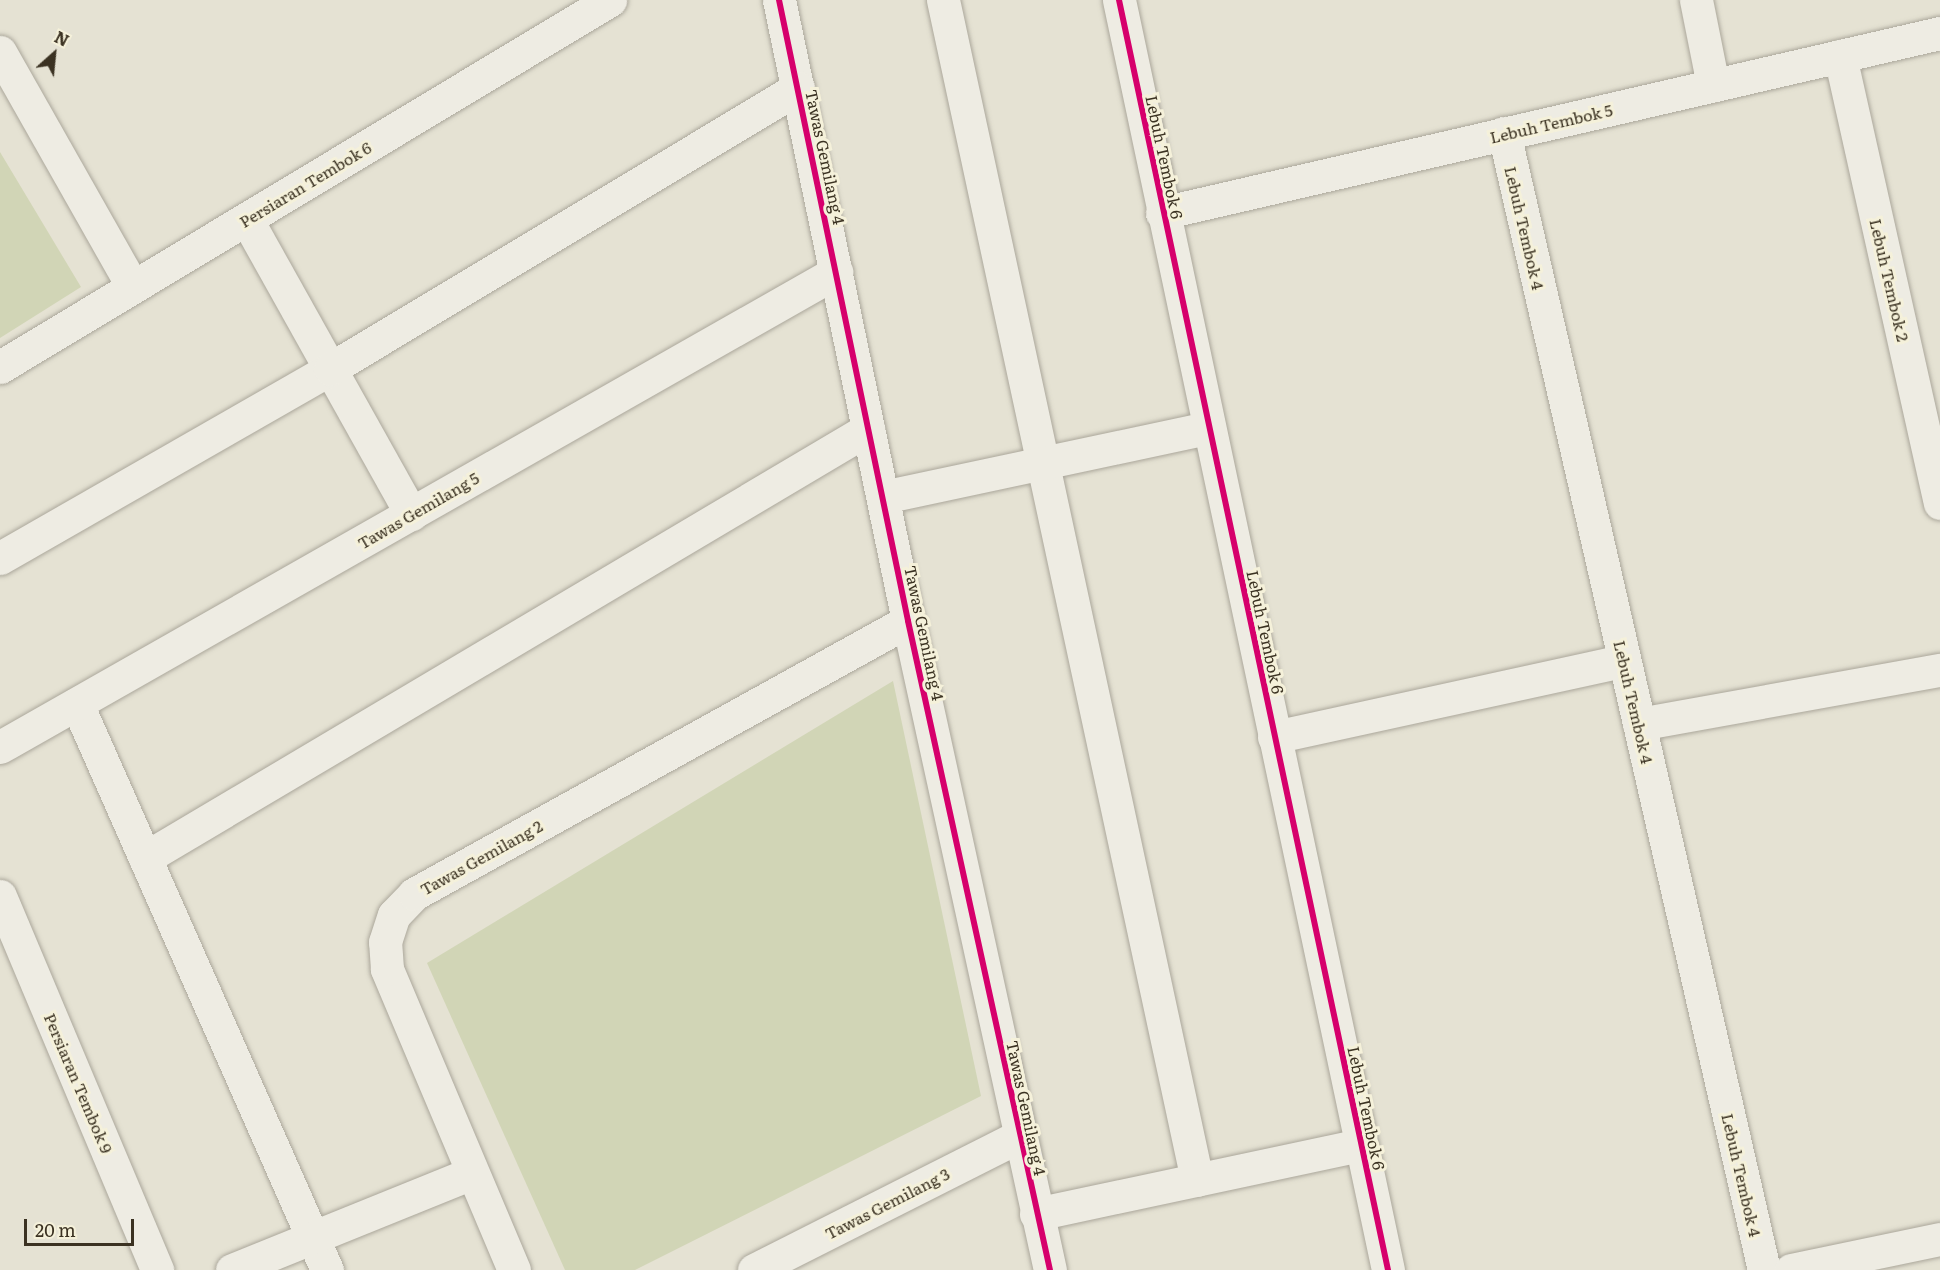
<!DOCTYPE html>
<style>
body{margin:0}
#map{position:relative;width:1940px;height:1270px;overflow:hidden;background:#e5e2d3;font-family:Literata,serif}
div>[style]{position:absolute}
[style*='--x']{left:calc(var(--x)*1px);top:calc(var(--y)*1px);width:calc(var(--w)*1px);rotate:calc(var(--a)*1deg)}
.green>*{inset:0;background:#d1d5b6}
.roads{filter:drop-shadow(0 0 2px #aba79b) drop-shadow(0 0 2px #aba79b)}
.minor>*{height:33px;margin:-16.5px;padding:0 16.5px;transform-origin:16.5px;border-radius:16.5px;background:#eeece3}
.cycleway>*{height:6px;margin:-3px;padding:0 3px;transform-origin:3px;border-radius:3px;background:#d6006c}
span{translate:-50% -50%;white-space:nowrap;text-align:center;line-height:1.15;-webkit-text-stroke:6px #f5f1da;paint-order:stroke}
.street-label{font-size:16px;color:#3b3222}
.north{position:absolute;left:24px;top:24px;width:60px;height:60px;-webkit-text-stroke:4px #f5f1da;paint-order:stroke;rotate:27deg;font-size:16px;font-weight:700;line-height:24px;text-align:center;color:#3b3222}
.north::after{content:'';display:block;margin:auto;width:21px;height:27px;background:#3b3222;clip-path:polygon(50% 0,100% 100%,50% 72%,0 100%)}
.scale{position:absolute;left:24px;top:1219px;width:110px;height:27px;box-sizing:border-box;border:3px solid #3b3222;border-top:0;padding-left:8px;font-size:18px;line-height:21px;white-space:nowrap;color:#3b3222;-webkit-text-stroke:4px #f5f1da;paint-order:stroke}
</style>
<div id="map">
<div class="green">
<div style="clip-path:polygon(0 152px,81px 287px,0 338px)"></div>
<div style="clip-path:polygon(893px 681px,981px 1096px,635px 1270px,565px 1270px,427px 963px)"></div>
</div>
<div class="roads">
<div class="minor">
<div style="--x:779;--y:0;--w:634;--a:78.26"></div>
<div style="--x:908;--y:621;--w:664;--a:77.66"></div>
<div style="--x:943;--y:0;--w:1207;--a:77.85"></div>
<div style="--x:1119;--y:0;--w:1298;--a:78.04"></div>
<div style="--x:1696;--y:0;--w:87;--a:78.7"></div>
<div style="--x:0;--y:52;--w:268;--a:60.5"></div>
<div style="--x:1840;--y:56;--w:458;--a:77.4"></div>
<div style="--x:1504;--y:133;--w:1166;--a:77.12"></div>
<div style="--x:1162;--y:213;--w:799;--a:-13.03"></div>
<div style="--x:247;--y:220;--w:337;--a:60.8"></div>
<div style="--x:0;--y:367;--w:712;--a:-31.03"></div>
<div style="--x:883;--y:497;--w:332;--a:-12"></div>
<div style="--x:0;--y:558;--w:380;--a:-29.8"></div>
<div style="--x:330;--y:369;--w:546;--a:-30.98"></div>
<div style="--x:77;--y:704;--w:619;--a:66.17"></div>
<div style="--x:1639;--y:724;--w:306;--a:-10.2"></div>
<div style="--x:1274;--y:737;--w:358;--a:-12.3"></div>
<div style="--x:0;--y:747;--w:962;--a:-29.6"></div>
<div style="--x:145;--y:858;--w:841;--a:-30.68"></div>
<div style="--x:0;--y:896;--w:406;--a:67.2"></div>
<div style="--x:1036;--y:1214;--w:332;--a:-12"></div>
<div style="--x:232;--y:1270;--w:259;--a:-22"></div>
<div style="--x:514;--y:1270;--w:327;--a:-112.9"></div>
<div style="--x:387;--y:969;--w:27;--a:-94"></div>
<div style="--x:385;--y:942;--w:28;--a:-72"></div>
<div style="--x:394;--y:915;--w:29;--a:-46"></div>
<div style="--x:414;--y:894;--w:564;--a:-28.93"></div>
<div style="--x:754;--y:1270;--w:297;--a:-26.8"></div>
<div style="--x:1791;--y:1270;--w:152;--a:-11.8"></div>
</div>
</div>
<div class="cycleway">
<div style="--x:779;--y:0;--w:634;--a:78.26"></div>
<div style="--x:908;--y:621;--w:664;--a:77.66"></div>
<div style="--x:1119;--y:0;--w:1298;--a:78.04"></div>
</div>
<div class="street-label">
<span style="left:1551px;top:123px;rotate:-13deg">Lebuh Tembok 5</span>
<span style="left:826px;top:157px;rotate:78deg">Tawas Gemilang 4</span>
<span style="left:1165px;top:157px;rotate:78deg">Lebuh Tembok 6</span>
<span style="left:305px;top:184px;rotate:-31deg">Persiaran Tembok 6</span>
<span style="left:1525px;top:228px;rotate:77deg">Lebuh Tembok 4</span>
<span style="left:1890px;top:280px;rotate:77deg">Lebuh Tembok 2</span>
<span style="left:418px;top:510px;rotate:-30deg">Tawas Gemilang 5</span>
<span style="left:1266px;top:632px;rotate:78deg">Lebuh Tembok 6</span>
<span style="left:925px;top:633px;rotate:78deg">Tawas Gemilang 4</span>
<span style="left:1634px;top:702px;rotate:77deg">Lebuh Tembok 4</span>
<span style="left:481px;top:857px;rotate:-29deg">Tawas Gemilang 2</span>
<span style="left:79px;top:1083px;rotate:67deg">Persiaran Tembok 9</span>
<span style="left:1027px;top:1108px;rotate:78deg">Tawas Gemilang 4</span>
<span style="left:1367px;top:1108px;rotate:78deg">Lebuh Tembok 6</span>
<span style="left:1742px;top:1175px;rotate:77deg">Lebuh Tembok 4</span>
<span style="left:887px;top:1203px;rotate:-27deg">Tawas Gemilang 3</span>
</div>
<div class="north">N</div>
<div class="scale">20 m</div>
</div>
